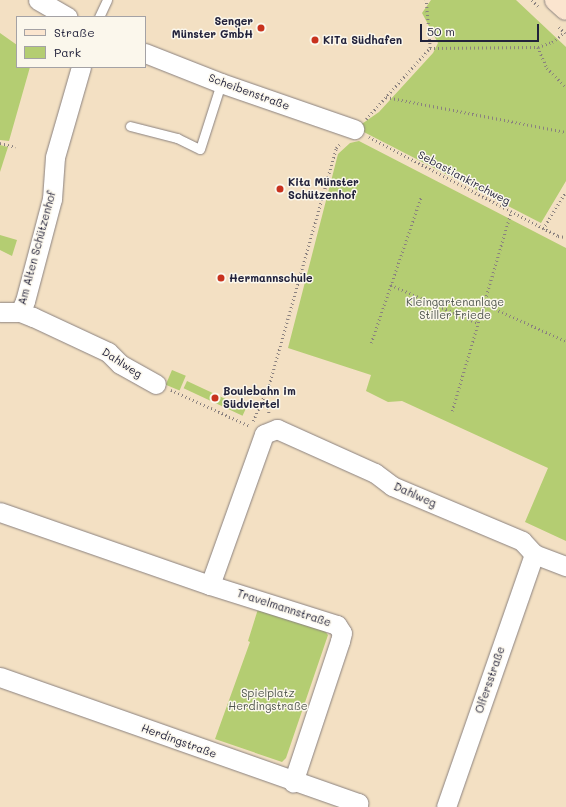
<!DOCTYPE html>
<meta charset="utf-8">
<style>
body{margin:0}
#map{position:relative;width:566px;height:807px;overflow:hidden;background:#f3e0c3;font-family:Mali,sans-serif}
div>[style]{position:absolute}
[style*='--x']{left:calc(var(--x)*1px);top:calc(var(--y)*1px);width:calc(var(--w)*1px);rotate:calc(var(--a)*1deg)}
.green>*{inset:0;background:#b4cd72;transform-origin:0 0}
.path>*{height:2.5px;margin-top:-1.25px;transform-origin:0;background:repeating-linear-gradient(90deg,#8a817f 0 1px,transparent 0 4px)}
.roads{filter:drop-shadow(0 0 1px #8a817f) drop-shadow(0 0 1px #8a817f)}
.service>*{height:9px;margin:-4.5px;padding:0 4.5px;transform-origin:4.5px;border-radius:4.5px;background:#fff}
.minor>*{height:19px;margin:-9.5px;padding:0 9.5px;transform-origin:9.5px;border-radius:9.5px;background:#fff}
.secondary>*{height:22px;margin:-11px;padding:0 11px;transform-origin:11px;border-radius:11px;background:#fbe5cf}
.dots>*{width:11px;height:11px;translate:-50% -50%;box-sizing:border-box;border:2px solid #fbf7ec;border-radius:50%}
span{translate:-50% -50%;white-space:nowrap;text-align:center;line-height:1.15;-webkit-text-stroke:3px #fbf7ec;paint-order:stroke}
.poi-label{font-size:11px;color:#22223b;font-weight:700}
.right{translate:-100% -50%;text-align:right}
.left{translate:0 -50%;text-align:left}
.street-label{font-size:11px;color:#22223b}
.park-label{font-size:11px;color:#4e554c}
.legend{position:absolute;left:16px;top:16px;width:130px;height:52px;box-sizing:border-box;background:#fbf7ec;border:1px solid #a4a2a5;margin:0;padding:5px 7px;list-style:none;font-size:12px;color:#22223b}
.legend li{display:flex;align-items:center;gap:8px;height:20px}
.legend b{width:20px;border:1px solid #a4a2a5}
.scale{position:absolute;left:420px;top:24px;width:119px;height:18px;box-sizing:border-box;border:2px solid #22223b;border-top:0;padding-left:5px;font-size:12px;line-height:14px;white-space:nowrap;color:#22223b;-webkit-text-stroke:3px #fbf7ec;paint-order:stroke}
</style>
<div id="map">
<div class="green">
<div style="clip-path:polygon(431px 0,516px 0,566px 47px,566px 181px,541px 223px,356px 128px,379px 112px,433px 53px,438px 43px,422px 13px)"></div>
<div style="clip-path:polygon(0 33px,17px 45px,17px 67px,30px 67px,9px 141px,0 140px)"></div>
<div style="clip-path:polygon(359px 141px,566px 248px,566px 541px,525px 522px,548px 468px,402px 401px,388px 402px,366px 391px,371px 375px,288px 348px,338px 154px,350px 143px)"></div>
<div style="clip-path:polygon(0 145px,8px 147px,0 172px)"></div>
<div style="clip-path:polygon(0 235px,17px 240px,12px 256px,0 250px)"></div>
<div style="left:172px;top:370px;width:15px;height:16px;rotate:23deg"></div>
<div style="left:187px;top:381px;width:65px;height:8px;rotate:25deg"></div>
<div style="clip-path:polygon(258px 609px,324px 630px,328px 635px,286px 758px,282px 762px,215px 739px,250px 642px,248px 641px)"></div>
</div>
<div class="path">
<div style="--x:532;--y:0;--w:10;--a:45"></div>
<div style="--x:559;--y:27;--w:10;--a:45"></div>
<div style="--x:538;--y:47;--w:15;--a:-20"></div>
<div style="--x:552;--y:42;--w:16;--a:-38"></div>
<div style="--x:430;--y:48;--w:108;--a:-0.5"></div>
<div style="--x:538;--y:47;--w:23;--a:67"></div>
<div style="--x:547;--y:68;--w:27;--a:45"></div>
<div style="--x:386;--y:97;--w:183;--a:11"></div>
<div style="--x:366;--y:119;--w:96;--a:-48"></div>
<div style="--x:430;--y:48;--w:48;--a:-94.8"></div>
<div style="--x:369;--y:137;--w:213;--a:27.6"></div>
<div style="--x:558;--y:236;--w:8;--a:7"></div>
<div style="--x:0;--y:143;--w:16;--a:14"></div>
<div style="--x:543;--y:229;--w:44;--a:-58.8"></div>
<div style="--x:391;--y:285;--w:95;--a:23.6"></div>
<div style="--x:484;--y:304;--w:90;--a:24.3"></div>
<div style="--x:371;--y:343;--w:154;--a:-71.1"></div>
<div style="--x:171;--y:390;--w:87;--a:24.5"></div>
<div style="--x:260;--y:404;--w:10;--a:24"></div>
<div style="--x:269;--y:408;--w:6;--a:90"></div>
<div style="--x:452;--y:411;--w:208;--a:-73.5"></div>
<div style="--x:253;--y:421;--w:39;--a:-66"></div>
<div style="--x:269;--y:385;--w:246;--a:-74.2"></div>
<div style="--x:336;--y:148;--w:7;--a:-45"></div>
</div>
<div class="roads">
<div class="service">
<div style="--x:99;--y:17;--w:19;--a:-65"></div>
<div style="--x:130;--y:126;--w:49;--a:14.3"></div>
<div style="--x:177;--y:138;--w:25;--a:26"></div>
<div style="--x:200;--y:149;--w:69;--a:-72.3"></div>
</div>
<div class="minor">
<div style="--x:38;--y:0;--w:34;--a:30"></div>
<div style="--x:145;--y:53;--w:82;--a:21.5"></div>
<div style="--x:221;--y:83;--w:141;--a:19.1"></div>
<div style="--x:0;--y:312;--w:20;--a:0"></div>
<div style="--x:20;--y:312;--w:14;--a:21"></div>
<div style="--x:33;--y:317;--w:83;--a:25"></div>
<div style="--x:108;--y:352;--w:17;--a:45"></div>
<div style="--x:120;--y:364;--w:41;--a:29.1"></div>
<div style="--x:20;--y:312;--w:12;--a:-66"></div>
<div style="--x:25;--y:301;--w:106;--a:-75.2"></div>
<div style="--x:52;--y:199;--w:42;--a:-85.9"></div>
<div style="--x:55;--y:157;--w:94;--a:-73.9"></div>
<div style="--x:0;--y:512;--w:222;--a:19.2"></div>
<div style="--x:210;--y:585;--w:133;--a:17.5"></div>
<div style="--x:337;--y:625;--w:9;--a:58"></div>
<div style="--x:342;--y:633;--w:8;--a:104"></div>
<div style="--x:340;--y:641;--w:149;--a:108.4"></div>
<div style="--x:210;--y:585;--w:160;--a:-70.3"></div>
<div style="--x:264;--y:434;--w:14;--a:-21"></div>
<div style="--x:277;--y:429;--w:107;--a:24.2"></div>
<div style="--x:375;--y:473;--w:21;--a:37"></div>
<div style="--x:392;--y:486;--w:141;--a:22.9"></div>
<div style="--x:522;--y:541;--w:18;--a:47"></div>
<div style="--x:534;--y:554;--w:34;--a:21"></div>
<div style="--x:0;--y:677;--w:380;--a:19.4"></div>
<div style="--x:358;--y:803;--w:4;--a:104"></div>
<div style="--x:446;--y:807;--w:268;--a:-70.8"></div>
</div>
<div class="secondary">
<div style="--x:556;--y:0;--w:13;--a:42"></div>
</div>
</div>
<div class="dots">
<div style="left:261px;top:28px;background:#c8321e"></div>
<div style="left:315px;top:40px;background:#c8321e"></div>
<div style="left:280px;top:189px;background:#c8321e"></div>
<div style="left:221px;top:278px;background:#c8321e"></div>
<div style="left:215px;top:398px;background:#c8321e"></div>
</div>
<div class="poi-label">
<span class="right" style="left:253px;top:28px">Senger<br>Münster GmbH</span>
<span class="left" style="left:323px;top:40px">KiTa Südhafen</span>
<span class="left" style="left:288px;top:189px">Kita Münster<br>Schützenhof</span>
<span class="left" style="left:229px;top:278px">Hermannschule</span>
<span class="left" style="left:223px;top:398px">Boulebahn im<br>Südviertel</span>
</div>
<div class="street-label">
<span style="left:249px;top:92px;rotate:20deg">Scheibenstraße</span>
<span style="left:464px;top:178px;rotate:28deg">Sebastiankirchweg</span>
<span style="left:37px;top:248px;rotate:-75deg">Am Alten Schützenhof</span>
<span style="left:122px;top:363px;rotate:33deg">Dahlweg</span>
<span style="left:415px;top:495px;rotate:24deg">Dahlweg</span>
<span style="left:284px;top:608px;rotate:18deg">Travelmannstraße</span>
<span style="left:490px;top:680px;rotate:-71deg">Olfersstraße</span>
<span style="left:179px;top:741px;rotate:20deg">Herdingstraße</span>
</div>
<div class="park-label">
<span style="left:455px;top:309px">Kleingartenanlage<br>Stiller Friede</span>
<span style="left:268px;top:700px">Spielplatz<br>Herdingstraße</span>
</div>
<ul class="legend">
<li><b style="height:5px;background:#fbe5cf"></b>Straße</li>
<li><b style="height:11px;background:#b4cd72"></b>Park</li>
</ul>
<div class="scale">50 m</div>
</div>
